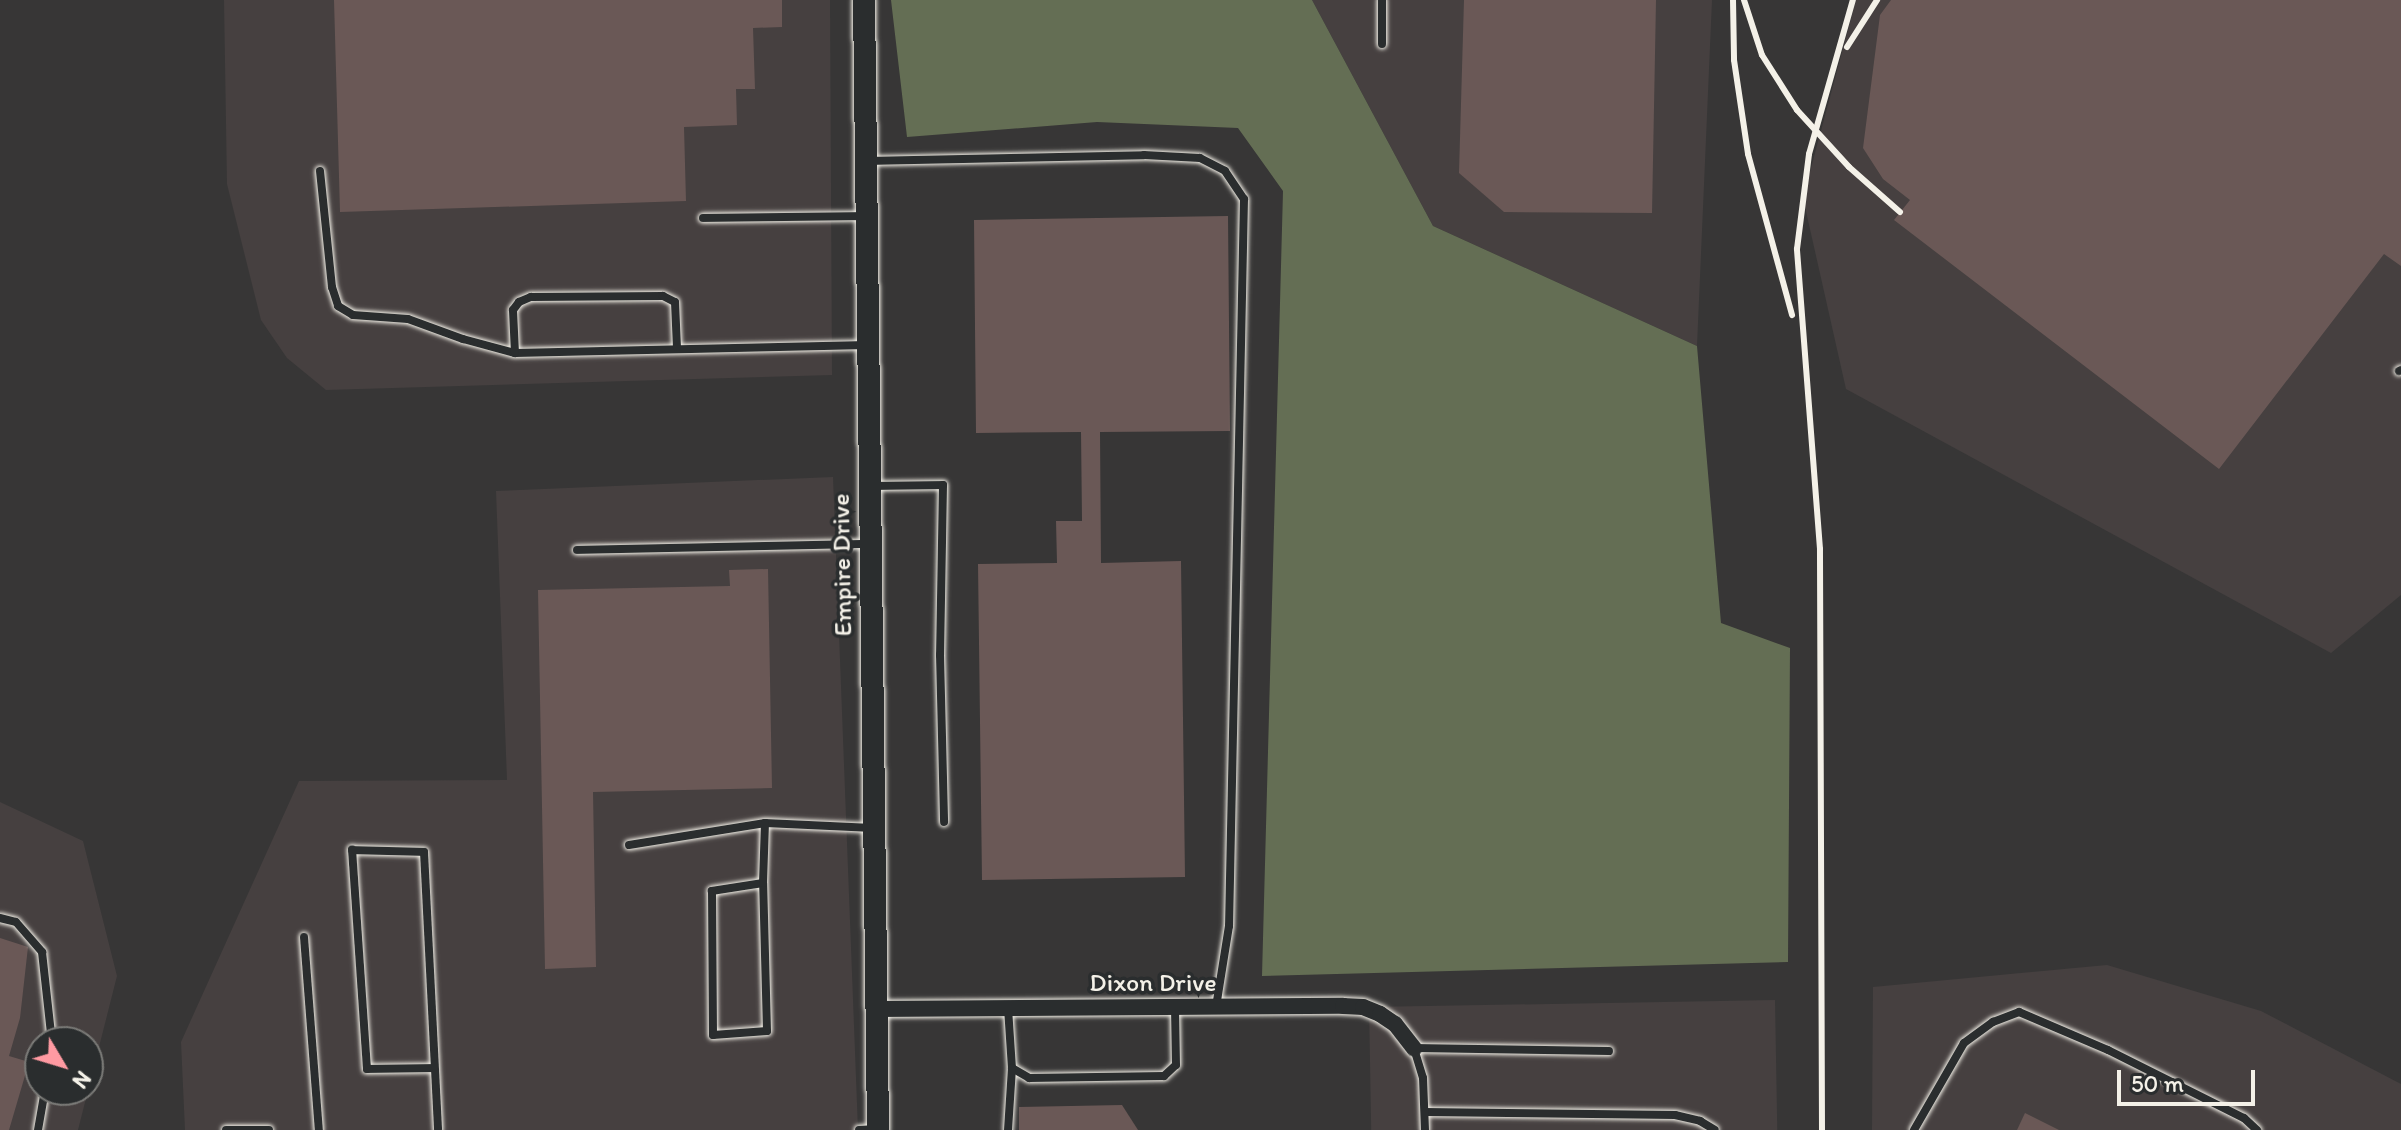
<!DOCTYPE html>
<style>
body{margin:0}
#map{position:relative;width:2401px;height:1130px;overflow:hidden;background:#373636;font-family:Itim,sans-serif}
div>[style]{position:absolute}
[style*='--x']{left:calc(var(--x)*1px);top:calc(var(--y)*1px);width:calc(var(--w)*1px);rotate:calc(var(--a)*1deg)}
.built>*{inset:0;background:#464040;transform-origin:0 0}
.green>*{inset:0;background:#646e54}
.building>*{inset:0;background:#6a5856}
.roads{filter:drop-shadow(0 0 2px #f4f1e8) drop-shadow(0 0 2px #f4f1e8)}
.service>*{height:8px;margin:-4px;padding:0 4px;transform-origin:4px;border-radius:4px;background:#2a2d2e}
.minor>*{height:16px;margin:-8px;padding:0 8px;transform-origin:8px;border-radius:8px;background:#2a2d2e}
.tertiary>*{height:22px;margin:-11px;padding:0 11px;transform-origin:11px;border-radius:11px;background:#2a2d2e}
.rail>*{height:6px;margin:-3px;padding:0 3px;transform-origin:3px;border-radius:3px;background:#f4f1e8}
span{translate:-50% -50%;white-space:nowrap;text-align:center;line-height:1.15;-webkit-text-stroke:7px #2a2d2e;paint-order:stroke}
.street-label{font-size:26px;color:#f4f1e8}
.north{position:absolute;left:24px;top:1026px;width:80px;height:80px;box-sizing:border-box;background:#2a2d2e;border:2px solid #7b7b78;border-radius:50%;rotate:128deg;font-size:22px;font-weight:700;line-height:32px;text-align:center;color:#f4f1e8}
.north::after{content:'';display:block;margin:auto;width:28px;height:36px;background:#ff9aa2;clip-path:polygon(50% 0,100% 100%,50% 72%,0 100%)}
.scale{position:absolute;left:2117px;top:1070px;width:138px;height:36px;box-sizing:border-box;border:4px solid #f4f1e8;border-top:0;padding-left:10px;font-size:24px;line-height:28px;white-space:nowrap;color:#f4f1e8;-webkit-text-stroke:6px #2a2d2e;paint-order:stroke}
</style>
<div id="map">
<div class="built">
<div style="clip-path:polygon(224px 0,830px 0,832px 375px,326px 390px,287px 358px,261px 320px,227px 184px)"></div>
<div style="clip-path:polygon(1312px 0,1712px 0,1697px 346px,1433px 226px)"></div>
<div style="clip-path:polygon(1856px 0,2401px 0,2401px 595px,2331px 653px,1846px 389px,1803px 198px)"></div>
<div style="clip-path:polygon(833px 477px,858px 1130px,185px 1130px,181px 1042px,299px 781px,507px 780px,496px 491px)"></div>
<div style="clip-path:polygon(evenodd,0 802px,83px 841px,117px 976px,78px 1130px,0 1130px,0 802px,40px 1042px,88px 1042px,88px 1090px,40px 1090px,40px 1042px)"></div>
<div style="clip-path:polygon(2107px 965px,2261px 1011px,2401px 1084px,2401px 1130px,1872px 1130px,1873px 987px)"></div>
<div style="left:1775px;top:1000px;width:130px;height:406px;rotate:89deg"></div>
</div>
<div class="green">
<div style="clip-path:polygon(891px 0,1312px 0,1433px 226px,1697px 346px,1721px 623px,1790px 648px,1788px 962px,1262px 976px,1283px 191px,1238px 128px,1097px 122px,907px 137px)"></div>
</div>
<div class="building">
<div style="clip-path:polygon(334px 0,782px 0,782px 27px,753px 28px,755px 89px,736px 89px,737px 125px,684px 127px,686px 201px,340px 212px)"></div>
<div style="clip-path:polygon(1464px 0,1656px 0,1652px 213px,1504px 212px,1459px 173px)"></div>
<div style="clip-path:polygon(1891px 0,2401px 0,2401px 266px,2384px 254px,2219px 469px,1894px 220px,1910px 200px,1883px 179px,1863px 148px,1880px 15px)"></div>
<div style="clip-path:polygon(1228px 216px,1230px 431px,1100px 432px,1101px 563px,1181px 561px,1185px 877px,982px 880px,978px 564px,1057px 563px,1056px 521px,1082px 521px,1081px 432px,976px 433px,974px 220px)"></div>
<div style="clip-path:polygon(768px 569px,772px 788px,593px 792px,596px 967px,545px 969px,538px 590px,730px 586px,729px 570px)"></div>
<div style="clip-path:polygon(0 938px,28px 947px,20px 1018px,9px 1056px,29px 1062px,9px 1130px,0 1130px)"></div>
<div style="clip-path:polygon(1122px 1105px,1138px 1130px,1019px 1130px,1019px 1107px)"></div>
<div style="clip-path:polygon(2025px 1113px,2059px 1130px,2017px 1130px)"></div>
</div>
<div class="roads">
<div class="service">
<div style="--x:1382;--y:44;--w:44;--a:-90"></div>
<div style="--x:866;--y:161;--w:278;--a:-1.2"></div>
<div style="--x:1144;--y:155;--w:56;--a:3.1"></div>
<div style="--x:1200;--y:158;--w:28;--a:27"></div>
<div style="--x:1225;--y:171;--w:34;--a:56"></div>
<div style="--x:1244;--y:199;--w:727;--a:91.18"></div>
<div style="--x:1229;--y:926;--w:82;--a:99.1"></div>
<div style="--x:320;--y:171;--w:117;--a:84.1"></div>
<div style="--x:332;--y:287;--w:20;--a:72"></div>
<div style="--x:338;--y:306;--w:17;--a:31"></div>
<div style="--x:353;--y:315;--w:55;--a:4.2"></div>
<div style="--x:408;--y:319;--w:59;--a:20"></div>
<div style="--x:463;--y:339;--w:54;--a:15.1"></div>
<div style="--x:515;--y:353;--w:352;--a:-1.3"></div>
<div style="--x:703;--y:218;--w:163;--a:-0.7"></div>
<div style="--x:515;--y:353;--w:43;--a:-92.7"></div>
<div style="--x:513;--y:310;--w:10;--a:-53"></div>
<div style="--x:519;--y:302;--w:13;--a:-23"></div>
<div style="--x:531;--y:297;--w:132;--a:-0.4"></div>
<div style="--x:663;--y:296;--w:13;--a:27"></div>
<div style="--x:675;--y:302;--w:45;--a:87.5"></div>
<div style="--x:2399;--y:371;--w:2;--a:-27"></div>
<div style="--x:873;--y:486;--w:70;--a:-0.8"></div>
<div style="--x:943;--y:485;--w:170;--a:91"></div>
<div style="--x:940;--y:655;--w:167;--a:88.6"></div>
<div style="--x:577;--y:550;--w:292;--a:-1.2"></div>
<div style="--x:629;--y:845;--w:138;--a:-9.2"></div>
<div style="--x:765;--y:823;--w:108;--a:2.7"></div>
<div style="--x:763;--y:883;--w:52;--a:171.1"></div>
<div style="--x:712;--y:891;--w:144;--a:89.6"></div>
<div style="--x:713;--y:1035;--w:54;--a:-4.2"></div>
<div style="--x:767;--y:1031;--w:148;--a:-91.5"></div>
<div style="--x:763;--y:883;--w:60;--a:-88.1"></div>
<div style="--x:0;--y:918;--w:16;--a:14"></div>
<div style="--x:16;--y:922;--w:40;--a:49"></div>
<div style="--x:42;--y:952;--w:91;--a:83.7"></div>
<div style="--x:304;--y:937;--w:194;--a:85.6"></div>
<div style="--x:1008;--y:1008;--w:60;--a:86.2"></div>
<div style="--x:1012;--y:1068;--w:20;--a:30"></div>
<div style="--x:1029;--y:1078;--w:135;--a:-0.8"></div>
<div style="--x:1164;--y:1076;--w:16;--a:-43"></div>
<div style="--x:1176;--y:1065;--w:57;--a:-91"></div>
<div style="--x:434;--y:1068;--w:67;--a:179.1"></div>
<div style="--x:367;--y:1069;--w:220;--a:-93.9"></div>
<div style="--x:352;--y:850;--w:72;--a:1.6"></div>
<div style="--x:424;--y:852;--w:278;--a:87.1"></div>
<div style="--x:1425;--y:1112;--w:250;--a:0.7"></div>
<div style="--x:1675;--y:1115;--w:26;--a:13"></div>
<div style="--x:1700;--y:1121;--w:17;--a:31"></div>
<div style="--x:38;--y:1130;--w:41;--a:-80.1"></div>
<div style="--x:226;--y:1130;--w:43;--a:0"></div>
<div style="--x:859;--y:1130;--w:18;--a:-3"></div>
<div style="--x:1008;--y:1130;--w:62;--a:-86.3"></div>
<div style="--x:1425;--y:1130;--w:52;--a:-92.2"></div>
<div style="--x:1423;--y:1078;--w:31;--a:-107"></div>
<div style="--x:1414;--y:1048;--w:195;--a:0.9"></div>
<div style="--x:1914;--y:1130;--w:100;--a:-60.1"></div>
<div style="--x:1964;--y:1043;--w:36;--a:-36"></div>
<div style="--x:1993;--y:1022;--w:28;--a:-21"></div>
<div style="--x:2019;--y:1012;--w:97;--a:23.1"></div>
<div style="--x:2108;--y:1050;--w:152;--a:26.6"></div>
<div style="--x:2244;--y:1118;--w:18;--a:43"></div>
</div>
<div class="minor">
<div style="--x:876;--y:1009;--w:467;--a:-0.4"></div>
<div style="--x:1343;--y:1006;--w:20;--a:3"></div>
<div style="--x:1363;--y:1007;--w:18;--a:22"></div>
<div style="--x:1380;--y:1014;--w:18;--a:34"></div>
<div style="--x:1395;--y:1024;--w:31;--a:52"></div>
</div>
<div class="tertiary">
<div style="--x:864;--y:0;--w:1130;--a:89.29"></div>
</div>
</div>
<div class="rail">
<div style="--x:1733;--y:0;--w:60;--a:89"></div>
<div style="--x:1734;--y:60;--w:95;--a:81.5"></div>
<div style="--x:1748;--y:154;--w:167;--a:74.7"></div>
<div style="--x:1744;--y:0;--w:58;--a:71.9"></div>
<div style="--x:1762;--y:55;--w:65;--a:57.5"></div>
<div style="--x:1797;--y:110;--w:77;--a:47.6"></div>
<div style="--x:1849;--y:167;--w:68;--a:41.4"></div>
<div style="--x:1847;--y:47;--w:56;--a:-57.4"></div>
<div style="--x:1822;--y:1130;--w:581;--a:-90.2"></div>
<div style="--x:1820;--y:549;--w:301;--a:-94.4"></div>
<div style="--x:1797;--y:249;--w:96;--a:-82.8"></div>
<div style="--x:1809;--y:154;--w:160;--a:-74.1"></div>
</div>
<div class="street-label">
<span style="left:842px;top:565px;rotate:-91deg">Empire Drive</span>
<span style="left:1153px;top:983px">Dixon Drive</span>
</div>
<div class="north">N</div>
<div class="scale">50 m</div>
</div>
